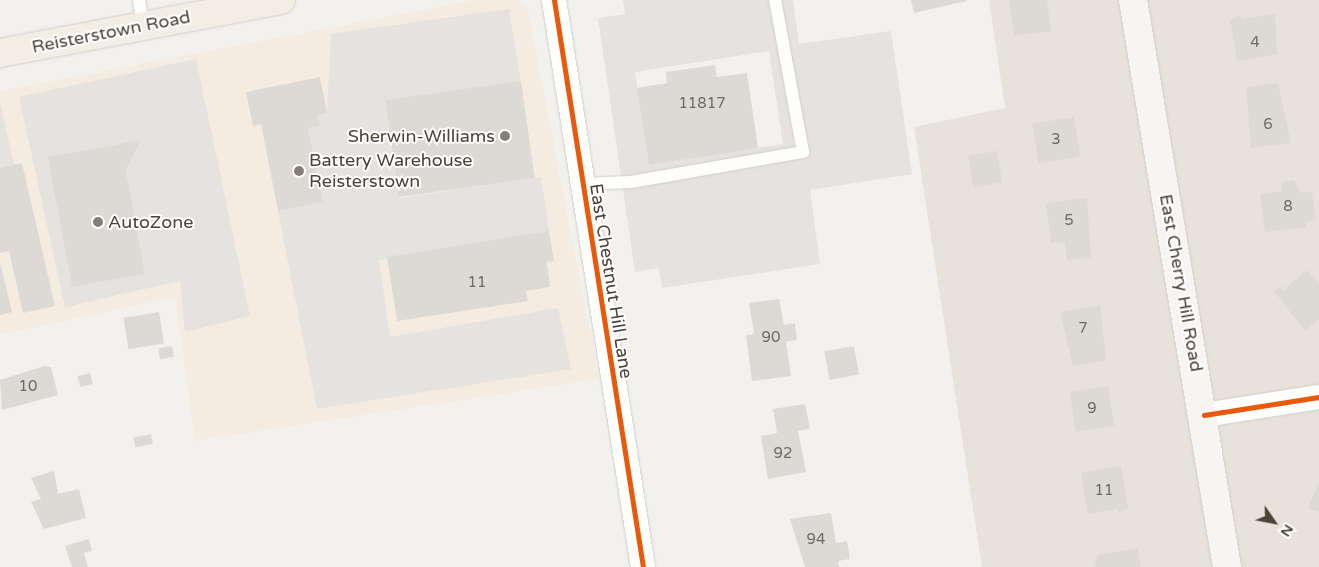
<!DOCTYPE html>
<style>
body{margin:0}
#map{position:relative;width:1319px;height:567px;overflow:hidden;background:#f3f1ee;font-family:"Varela Round",sans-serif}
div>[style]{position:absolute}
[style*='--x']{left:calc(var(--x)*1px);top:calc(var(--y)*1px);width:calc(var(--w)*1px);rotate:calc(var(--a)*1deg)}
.residential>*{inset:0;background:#e7e2db}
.commercial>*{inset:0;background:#f5ece1}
.parking>*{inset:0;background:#e5e2df}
.building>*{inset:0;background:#dddad6;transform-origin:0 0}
.roads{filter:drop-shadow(0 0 1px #d1cfcb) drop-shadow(0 0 1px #d1cfcb)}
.lane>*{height:12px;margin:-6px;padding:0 6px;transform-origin:6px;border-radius:6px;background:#fdfdfc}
.street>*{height:24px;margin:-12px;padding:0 12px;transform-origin:12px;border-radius:12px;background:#fdfdfc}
.secondary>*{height:28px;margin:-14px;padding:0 14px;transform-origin:14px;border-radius:14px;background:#f7f5f1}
.primary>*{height:28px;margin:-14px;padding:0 14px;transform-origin:14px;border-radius:14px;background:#f2eee6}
.cycleway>*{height:5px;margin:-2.5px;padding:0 2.5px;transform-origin:2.5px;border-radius:2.5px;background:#e8590c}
.dots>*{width:14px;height:14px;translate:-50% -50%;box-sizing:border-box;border:2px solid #fff;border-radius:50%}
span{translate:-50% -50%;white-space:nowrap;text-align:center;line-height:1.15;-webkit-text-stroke:4px #fff;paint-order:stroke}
.number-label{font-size:15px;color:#706960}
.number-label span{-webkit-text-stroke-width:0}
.street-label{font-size:18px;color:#4b4238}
.poi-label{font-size:18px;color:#4b4238}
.right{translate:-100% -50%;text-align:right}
.left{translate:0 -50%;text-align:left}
.north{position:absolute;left:1249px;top:497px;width:50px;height:50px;-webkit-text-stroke:4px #fff;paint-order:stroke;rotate:123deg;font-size:14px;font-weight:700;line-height:20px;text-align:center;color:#4b4238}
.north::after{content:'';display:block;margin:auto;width:18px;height:22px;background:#4b4238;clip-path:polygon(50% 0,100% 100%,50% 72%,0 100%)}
</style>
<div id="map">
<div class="residential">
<div style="clip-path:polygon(989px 0,1319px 0,1319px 567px,982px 567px,914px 127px,1005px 108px)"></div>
</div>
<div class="commercial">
<div style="clip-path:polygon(474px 0,520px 0,528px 11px,599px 379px,195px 441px,175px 297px,0 335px,0 91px)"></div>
</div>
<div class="parking">
<div style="clip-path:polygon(evenodd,623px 0,793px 0,799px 44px,891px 31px,912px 174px,810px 190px,820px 264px,662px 288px,659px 268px,635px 272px,598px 18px,625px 14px,623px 0,769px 51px,783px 144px,649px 164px,635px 72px,769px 51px)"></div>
<div style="clip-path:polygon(509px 9px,521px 81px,386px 101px,400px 198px,541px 177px,549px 231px,379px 260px,390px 337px,558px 308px,571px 369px,317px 409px,278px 211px,323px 202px,308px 128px,320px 126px,318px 115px,327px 113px,331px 34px)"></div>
<div style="clip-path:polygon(evenodd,196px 59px,250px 316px,185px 332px,180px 281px,65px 307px,19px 97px,196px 59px,141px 140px,126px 170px,145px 274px,72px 287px,49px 157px,141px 140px)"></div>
<div style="clip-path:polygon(0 102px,14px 165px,0 168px)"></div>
</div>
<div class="building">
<div style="clip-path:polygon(911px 0,966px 0,966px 1px,914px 13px)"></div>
<div style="clip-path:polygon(1009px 0,1047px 0,1051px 31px,1014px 36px)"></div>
<div style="clip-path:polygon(1241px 14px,1241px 19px,1275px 14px,1277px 54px,1237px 61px,1230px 20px)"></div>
<div style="clip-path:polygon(715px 65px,717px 77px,747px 73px,758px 148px,649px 165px,637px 88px,667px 83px,666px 72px)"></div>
<div style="clip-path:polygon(320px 77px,327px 113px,318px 115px,320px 126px,308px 128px,323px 202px,278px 211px,261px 124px,253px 126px,246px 92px)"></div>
<div style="left:521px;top:81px;width:98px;height:137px;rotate:82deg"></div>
<div style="clip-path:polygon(1278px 83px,1291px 143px,1251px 148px,1246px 87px)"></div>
<div style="left:1074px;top:117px;width:40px;height:42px;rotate:81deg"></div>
<div style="clip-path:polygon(141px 140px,126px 170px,145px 274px,72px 287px,48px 157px)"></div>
<div style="left:997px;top:151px;width:32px;height:29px;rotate:81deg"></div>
<div style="clip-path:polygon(22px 163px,55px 306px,23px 313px,9px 251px,0 253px,0 168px)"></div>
<div style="clip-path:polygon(1294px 180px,1301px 193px,1312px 192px,1316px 220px,1305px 222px,1306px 227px,1265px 232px,1260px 194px,1282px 191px,1281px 182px)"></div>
<div style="clip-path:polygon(1087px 198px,1091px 257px,1067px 261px,1065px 242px,1051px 243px,1046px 203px)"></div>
<div style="clip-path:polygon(549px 231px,554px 261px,547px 262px,550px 287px,526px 291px,528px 301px,397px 321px,387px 257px)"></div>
<div style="clip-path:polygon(0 262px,12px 312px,0 315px)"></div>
<div style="clip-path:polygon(1307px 270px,1319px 284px,1319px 319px,1305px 331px,1274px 291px,1280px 287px,1283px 290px)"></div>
<div style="clip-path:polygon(779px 299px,784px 325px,795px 323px,797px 340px,786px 342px,791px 376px,752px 381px,746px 335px,754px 334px,749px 303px)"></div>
<div style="clip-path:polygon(1100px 305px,1106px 361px,1073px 366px,1060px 312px)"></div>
<div style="left:159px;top:312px;width:32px;height:36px;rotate:81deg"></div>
<div style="left:172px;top:346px;width:11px;height:14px;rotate:80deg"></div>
<div style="left:854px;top:346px;width:29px;height:30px;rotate:80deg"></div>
<div style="clip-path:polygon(44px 366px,51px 367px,58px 395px,2px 410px,0 380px)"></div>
<div style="left:90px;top:373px;width:11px;height:13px;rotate:75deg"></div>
<div style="left:1108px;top:386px;width:40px;height:39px;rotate:81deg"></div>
<div style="clip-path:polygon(805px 404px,810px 429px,798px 431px,806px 472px,768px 479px,761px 436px,777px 433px,773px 409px)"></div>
<div style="left:151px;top:434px;width:10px;height:18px;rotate:79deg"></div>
<div style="clip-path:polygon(1121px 466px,1128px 508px,1119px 513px,1118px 509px,1088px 514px,1081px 473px)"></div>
<div style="clip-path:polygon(54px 471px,58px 494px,79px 489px,86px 518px,44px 529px,31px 502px,41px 499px,31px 478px)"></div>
<div style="clip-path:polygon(1319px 482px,1319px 512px,1308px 508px)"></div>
<div style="clip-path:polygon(831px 513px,836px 543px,847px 541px,850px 559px,838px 561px,839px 567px,805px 567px,790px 519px)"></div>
<div style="clip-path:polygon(89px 539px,92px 551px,84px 553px,88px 567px,72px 567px,65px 546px)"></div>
<div style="clip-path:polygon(1138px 548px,1141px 567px,1095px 567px,1097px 555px)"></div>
</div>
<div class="roads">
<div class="lane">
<div style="--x:139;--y:0;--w:26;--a:81"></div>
<div style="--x:582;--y:184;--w:49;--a:-2.3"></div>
<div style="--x:631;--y:182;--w:175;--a:-9.9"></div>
<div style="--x:803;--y:152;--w:155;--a:-100.4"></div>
</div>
<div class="street">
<div style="--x:554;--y:0;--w:574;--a:81.08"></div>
<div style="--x:1204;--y:415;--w:116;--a:-8.9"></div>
</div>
<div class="secondary">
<div style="--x:1133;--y:0;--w:575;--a:80.59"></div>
</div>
<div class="primary">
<div style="--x:0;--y:53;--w:286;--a:-10.7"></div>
</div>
</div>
<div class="cycleway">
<div style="--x:554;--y:0;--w:574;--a:81.08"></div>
<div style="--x:1204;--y:415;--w:116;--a:-8.9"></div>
</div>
<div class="dots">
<div style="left:505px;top:136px;background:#867f78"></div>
<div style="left:299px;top:171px;background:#867f78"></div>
<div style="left:98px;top:222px;background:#867f78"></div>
</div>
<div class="number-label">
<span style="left:1255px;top:43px">4</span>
<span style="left:702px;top:104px">11817</span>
<span style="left:1268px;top:125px">6</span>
<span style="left:1056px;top:140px">3</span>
<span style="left:1288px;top:207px">8</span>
<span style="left:1069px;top:221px">5</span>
<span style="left:477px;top:283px">11</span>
<span style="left:1083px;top:329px">7</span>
<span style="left:771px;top:338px">90</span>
<span style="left:28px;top:387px">10</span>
<span style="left:1092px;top:409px">9</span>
<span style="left:783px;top:454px">92</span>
<span style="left:1104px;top:491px">11</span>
<span style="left:816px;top:540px">94</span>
</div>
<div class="street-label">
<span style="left:111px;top:32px;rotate:-11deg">Reisterstown Road</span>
<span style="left:611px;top:281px;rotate:81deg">East Chestnut Hill Lane</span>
<span style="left:1181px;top:283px;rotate:80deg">East Cherry Hill Road</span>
</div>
<div class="poi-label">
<span class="right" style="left:495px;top:136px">Sherwin-Williams</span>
<span class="left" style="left:309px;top:171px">Battery Warehouse<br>Reisterstown</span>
<span class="left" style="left:108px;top:222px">AutoZone</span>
</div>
<div class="north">N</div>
</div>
